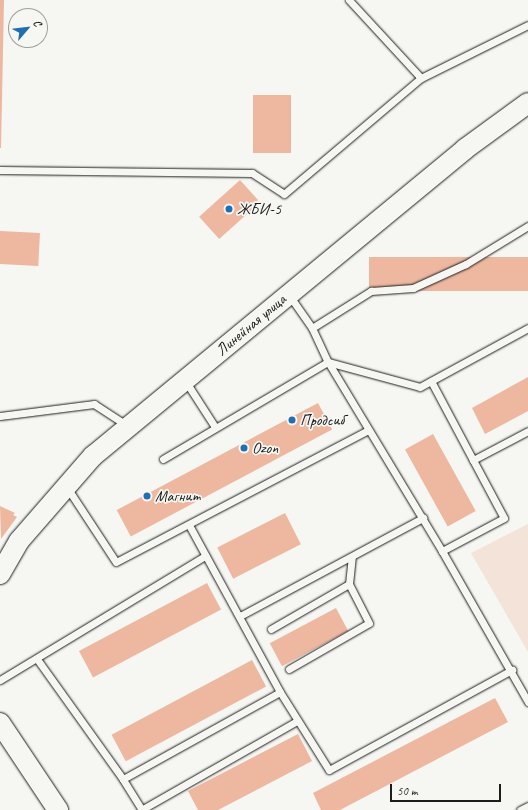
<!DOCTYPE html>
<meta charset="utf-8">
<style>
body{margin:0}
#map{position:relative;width:528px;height:810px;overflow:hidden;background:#f6f6f2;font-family:Caveat,sans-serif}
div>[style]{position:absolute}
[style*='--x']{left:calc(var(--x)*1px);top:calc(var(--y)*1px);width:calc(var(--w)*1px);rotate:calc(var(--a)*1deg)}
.built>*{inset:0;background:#f3e3d9}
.building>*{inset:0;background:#edb7a0;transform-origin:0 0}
.roads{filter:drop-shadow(0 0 1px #1c1c1c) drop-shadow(0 0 1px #1c1c1c)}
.lane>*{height:7px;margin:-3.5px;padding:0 3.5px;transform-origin:3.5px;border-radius:3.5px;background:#f6f6f2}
.secondary>*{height:20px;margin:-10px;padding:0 10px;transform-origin:10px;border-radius:10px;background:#f6f6f2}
.dots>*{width:11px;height:11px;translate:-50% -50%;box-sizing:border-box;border:2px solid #f6f6f2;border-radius:50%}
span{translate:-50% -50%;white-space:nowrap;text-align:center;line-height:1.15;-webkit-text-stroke:3.5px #f6f6f2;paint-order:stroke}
.poi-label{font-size:16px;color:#1c1c1c}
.left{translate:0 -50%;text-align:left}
.street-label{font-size:16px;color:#1c1c1c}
.north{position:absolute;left:8px;top:8px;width:40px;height:40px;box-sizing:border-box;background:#f6f6f2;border:1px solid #9f9f9c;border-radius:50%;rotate:62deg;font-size:11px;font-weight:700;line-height:16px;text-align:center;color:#1c1c1c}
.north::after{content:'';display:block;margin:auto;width:14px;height:18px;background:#1f6fb2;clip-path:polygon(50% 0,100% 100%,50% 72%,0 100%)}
.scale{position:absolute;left:390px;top:784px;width:111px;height:18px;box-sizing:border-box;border:2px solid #1c1c1c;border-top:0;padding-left:5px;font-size:12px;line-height:14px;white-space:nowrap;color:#1c1c1c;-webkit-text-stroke:3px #f6f6f2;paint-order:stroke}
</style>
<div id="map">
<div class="built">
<div style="clip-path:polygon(528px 524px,528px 652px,471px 553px)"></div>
</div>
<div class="building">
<div style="clip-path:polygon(0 0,4px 0,1px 148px,0 148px)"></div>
<div style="left:253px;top:95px;width:38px;height:58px"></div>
<div style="left:240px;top:180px;width:30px;height:55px;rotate:48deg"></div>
<div style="left:0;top:231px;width:40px;height:33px;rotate:3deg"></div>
<div style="left:528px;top:257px;width:34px;height:159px;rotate:90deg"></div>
<div style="clip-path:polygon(528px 377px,528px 411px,485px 434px,472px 408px)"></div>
<div style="left:318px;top:403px;width:30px;height:228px;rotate:62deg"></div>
<div style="left:433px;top:434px;width:88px;height:32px;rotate:61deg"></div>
<div style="clip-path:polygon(0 506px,15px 513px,13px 515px,17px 517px,1px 539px)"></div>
<div style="left:285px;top:513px;width:35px;height:76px;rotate:63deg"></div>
<div style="left:207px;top:583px;width:30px;height:145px;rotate:62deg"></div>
<div style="left:336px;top:608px;width:26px;height:75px;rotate:62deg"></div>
<div style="left:252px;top:660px;width:30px;height:159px;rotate:62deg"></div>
<div style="clip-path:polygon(495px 698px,508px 722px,340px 810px,321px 810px,313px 793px)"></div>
<div style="clip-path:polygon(298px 734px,312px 761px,218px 810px,198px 810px,188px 791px)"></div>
</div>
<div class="roads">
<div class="lane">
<div style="--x:349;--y:0;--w:106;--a:47.3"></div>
<div style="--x:421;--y:78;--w:119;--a:-26.4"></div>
<div style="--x:0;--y:170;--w:252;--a:0.7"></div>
<div style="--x:252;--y:173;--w:38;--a:33"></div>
<div style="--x:284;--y:194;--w:180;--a:-40.3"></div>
<div style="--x:289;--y:295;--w:40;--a:55.1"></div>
<div style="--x:312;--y:328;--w:38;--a:65"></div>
<div style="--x:328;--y:362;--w:221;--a:58.9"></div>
<div style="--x:442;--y:551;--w:174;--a:60.3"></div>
<div style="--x:312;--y:328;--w:70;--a:-32.1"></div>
<div style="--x:371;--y:291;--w:42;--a:-4.1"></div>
<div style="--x:413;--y:288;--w:58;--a:-24.4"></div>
<div style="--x:466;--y:264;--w:73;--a:-31.5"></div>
<div style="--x:431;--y:381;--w:89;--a:62"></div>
<div style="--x:473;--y:460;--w:62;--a:-27.8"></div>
<div style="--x:186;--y:382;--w:54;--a:57.2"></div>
<div style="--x:0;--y:416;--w:95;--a:-7.3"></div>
<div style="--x:94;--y:404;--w:38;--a:33"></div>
<div style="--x:163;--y:459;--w:191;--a:-30.5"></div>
<div style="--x:328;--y:362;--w:95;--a:15.2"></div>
<div style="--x:420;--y:387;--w:123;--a:-28.6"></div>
<div style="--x:68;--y:489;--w:87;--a:56.7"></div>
<div style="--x:116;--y:562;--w:285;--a:-27.6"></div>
<div style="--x:189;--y:525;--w:190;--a:61.4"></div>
<div style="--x:280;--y:692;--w:92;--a:57.9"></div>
<div style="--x:329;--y:770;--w:209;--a:-28.7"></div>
<div style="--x:442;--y:551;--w:70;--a:-28"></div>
<div style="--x:504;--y:518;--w:66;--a:-118.1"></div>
<div style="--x:240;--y:616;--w:208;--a:-28.2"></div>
<div style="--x:271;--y:629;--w:90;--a:-30"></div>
<div style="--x:37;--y:659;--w:148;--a:54.4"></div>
<div style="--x:289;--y:669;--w:92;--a:-29.9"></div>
<div style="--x:369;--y:623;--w:44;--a:-117.1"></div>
<div style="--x:349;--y:584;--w:27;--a:-84"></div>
<div style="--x:0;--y:680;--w:240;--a:-31.2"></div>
<div style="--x:141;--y:810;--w:180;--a:-29.7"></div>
<div style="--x:142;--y:810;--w:36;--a:-122"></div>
<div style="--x:123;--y:779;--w:179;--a:-29"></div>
<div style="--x:520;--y:810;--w:9;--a:-27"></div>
</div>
<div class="secondary">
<div style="--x:0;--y:574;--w:38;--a:-60"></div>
<div style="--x:19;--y:541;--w:113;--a:-49"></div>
<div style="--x:93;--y:456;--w:482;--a:-39.5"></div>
<div style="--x:465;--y:149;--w:78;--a:-36.1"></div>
<div style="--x:0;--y:723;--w:105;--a:56.3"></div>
</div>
</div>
<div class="dots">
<div style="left:229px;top:209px;background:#1f6fb2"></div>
<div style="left:292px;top:420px;background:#1f6fb2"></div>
<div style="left:244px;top:448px;background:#1f6fb2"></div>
<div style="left:147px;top:496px;background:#1f6fb2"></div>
</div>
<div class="poi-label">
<span class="left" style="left:237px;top:209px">ЖБИ-5</span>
<span class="left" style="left:300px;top:420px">Продсиб</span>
<span class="left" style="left:252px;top:448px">Ozon</span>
<span class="left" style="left:155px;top:496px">Магнит</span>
</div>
<div class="street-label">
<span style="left:251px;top:325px;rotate:-40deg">Линейная улица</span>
</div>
<div class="north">С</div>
<div class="scale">50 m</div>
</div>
